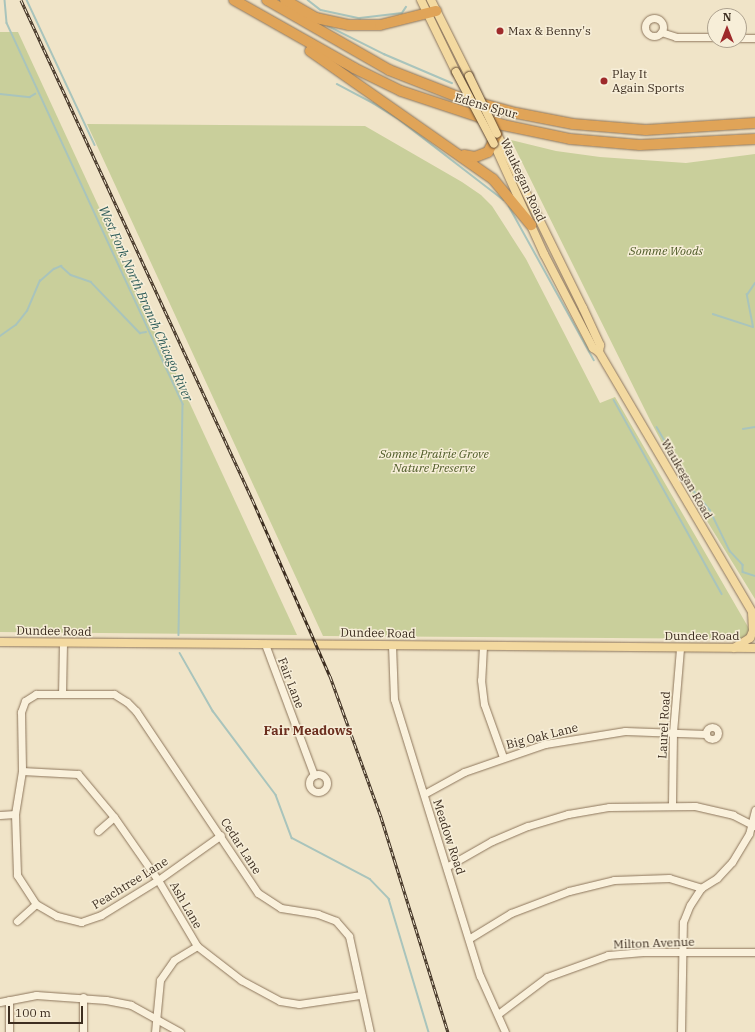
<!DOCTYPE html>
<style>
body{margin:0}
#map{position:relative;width:755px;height:1032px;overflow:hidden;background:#f0e4c8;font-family:"IBM Plex Serif",serif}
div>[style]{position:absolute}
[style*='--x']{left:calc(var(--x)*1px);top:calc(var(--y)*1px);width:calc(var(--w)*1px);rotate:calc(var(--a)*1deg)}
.green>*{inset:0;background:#c9cf9b}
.stream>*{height:1.5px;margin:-0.75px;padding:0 0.75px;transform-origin:0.75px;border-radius:0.75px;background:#a9c4bc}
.roads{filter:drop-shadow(0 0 1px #8d765c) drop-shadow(0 0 1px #8d765c)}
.minor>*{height:7px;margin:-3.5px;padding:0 3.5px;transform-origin:3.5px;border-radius:3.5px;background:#faf1dc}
.minor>.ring{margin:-3.5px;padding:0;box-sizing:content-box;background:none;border:7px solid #faf1dc;border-radius:50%}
.major>*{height:8px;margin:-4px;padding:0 4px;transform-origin:4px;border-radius:4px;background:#f3d9a0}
.highway>*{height:10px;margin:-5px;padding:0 5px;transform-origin:5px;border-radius:5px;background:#e0a458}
.rail>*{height:3px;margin-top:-1.5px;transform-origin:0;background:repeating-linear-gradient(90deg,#f7eed8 0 4.5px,#3d2e20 0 9px);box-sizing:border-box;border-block:1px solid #3d2e20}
.bridges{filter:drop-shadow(0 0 1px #5b4430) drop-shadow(0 0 1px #5b4430)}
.major-bridge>*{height:8px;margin:-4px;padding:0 4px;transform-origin:4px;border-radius:4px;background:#f3d9a0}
.dots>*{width:11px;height:11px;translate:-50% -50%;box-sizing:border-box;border:2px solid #f7eed8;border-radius:50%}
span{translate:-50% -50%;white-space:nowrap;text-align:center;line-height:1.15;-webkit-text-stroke:3px #f7eed8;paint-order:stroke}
.poi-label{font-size:12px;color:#3d2e20}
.left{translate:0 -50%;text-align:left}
.street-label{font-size:12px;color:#3d2e20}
.park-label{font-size:12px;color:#4d5a26;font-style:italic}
.water-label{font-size:13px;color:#2f5d5a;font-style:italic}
.neighbourhood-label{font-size:13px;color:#6b2e1e;font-weight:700}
.north{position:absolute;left:707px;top:8px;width:40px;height:40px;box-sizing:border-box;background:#f7eed8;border:1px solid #ada18e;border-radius:50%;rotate:0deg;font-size:11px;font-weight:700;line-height:16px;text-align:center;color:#3d2e20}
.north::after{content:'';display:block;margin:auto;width:14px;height:18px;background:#9e2a2b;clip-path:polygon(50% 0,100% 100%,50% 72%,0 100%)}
.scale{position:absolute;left:8px;top:1006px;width:75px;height:18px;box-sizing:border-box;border:2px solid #3d2e20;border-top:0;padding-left:5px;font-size:12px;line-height:14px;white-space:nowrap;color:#3d2e20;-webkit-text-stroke:3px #f7eed8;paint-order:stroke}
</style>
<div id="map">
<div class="green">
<div style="clip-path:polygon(0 32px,18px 32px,297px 635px,0 632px)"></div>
<div style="clip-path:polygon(87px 124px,365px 126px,462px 182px,481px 195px,492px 206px,526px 259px,600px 403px,615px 397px,751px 632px,746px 639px,323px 636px)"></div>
<div style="clip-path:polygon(511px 140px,556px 151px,600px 157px,686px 163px,755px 154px,755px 599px,686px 487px,652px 424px)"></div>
</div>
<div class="stream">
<div style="--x:5;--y:0;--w:23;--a:85"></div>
<div style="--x:7;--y:23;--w:420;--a:65.2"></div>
<div style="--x:183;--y:404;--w:231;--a:91"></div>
<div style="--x:27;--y:0;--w:160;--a:64.9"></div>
<div style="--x:308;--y:0;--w:16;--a:38"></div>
<div style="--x:321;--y:10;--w:40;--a:12"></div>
<div style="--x:360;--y:18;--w:42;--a:-6.8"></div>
<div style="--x:402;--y:13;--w:7;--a:-56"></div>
<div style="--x:328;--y:26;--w:63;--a:26.6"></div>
<div style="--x:384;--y:54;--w:74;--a:23.1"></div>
<div style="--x:337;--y:84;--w:41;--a:27.8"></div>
<div style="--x:373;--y:103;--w:32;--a:32"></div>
<div style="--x:400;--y:120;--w:131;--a:37.6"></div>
<div style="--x:0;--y:94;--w:30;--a:6"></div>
<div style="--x:30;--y:97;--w:6;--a:-31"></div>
<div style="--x:509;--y:206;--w:176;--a:61.1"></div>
<div style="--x:713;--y:314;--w:42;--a:18"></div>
<div style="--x:753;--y:327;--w:33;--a:-101"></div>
<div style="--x:747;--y:295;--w:14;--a:-56"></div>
<div style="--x:0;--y:336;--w:19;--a:-35"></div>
<div style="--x:16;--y:325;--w:18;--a:-52"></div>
<div style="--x:27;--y:311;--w:33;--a:-67"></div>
<div style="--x:40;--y:281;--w:18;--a:-41"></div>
<div style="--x:54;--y:269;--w:8;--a:-23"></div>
<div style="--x:61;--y:266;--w:13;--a:42"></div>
<div style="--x:71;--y:275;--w:21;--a:19"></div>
<div style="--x:91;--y:282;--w:71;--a:46.1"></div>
<div style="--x:140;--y:333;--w:6;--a:-9"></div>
<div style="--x:614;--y:400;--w:222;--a:60.9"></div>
<div style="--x:657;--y:427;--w:74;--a:60"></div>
<div style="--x:694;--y:491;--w:25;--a:50"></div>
<div style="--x:710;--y:510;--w:46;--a:64"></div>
<div style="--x:730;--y:551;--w:19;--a:47"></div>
<div style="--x:743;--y:565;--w:7;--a:90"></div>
<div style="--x:743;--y:572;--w:13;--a:18"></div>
<div style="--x:743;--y:429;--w:12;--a:-9"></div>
<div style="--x:368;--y:632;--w:14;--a:0"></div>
<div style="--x:180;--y:653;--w:67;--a:60.4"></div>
<div style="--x:213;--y:711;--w:105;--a:53.1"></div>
<div style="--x:276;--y:795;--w:46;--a:69.6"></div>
<div style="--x:292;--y:838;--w:88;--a:27.7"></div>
<div style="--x:370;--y:879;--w:28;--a:46"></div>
<div style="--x:389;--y:899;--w:139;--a:73.3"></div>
</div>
<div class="roads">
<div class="minor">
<div class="ring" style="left:645px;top:18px;width:11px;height:11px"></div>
<div style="--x:661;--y:32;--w:16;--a:18"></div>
<div style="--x:676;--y:37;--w:39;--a:0"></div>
<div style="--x:739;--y:38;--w:16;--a:0"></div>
<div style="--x:63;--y:643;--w:51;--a:91.1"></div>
<div style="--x:62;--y:694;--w:26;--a:180"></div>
<div style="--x:36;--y:694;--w:13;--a:148"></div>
<div style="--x:25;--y:701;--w:12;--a:110"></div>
<div style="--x:21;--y:712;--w:59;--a:89"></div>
<div style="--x:22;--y:771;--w:44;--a:99.2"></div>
<div style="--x:15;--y:814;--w:61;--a:88.1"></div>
<div style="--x:17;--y:875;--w:35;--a:57"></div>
<div style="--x:36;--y:904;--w:24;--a:30"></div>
<div style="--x:57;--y:916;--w:25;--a:14"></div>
<div style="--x:81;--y:922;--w:21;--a:-19"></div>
<div style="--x:101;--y:915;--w:67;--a:-31.6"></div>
<div style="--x:158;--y:880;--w:77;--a:-35.5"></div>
<div style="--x:265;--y:644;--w:140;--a:69.5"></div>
<div style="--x:392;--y:645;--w:54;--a:87.9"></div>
<div style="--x:394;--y:699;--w:290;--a:72.8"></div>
<div style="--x:480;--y:976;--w:61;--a:65.9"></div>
<div style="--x:483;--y:646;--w:34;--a:93"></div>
<div style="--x:481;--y:680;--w:24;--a:83"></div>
<div style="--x:484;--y:704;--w:56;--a:70.3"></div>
<div style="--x:62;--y:694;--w:52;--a:0"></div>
<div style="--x:114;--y:694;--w:15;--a:32"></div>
<div style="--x:127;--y:702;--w:13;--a:45"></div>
<div style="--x:136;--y:711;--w:219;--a:56.2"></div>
<div style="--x:258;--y:893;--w:27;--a:33"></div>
<div style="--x:281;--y:908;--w:37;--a:9"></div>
<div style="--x:318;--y:914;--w:19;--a:21"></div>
<div style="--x:336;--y:921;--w:20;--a:49"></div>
<div style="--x:349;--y:936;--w:98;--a:77.7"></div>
<div class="ring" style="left:706px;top:727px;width:5px;height:5px"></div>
<div style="--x:22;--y:771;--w:56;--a:3.1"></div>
<div style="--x:78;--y:774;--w:56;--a:50.1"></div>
<div style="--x:114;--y:817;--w:77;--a:55.1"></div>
<div style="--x:158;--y:880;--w:77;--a:59.4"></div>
<div style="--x:197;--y:946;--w:56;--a:37.7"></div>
<div style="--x:241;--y:980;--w:44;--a:28.3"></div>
<div style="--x:280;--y:1001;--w:19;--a:9"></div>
<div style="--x:299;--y:1004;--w:63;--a:-8.3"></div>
<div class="ring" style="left:309px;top:774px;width:11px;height:11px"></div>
<div style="--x:424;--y:794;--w:46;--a:-28.8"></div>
<div style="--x:464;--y:772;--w:86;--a:-19.1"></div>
<div style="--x:545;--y:744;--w:81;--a:-9.2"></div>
<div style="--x:625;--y:731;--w:81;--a:2.1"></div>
<div style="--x:672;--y:804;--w:72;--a:-89.2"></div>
<div style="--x:673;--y:732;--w:84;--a:-85.2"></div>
<div style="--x:0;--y:815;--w:15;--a:-4"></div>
<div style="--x:98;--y:831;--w:21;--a:-41"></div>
<div style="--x:448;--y:866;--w:51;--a:-29.6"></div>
<div style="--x:492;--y:841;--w:39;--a:-23"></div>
<div style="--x:528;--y:826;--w:42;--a:-16.7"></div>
<div style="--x:568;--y:814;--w:42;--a:-9.7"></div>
<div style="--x:609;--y:807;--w:86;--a:-0.7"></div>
<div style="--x:695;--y:806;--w:39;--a:13"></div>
<div style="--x:733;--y:815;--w:25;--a:27"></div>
<div style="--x:17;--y:921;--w:25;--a:-42"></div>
<div style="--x:470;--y:938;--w:48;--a:-31.4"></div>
<div style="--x:511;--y:913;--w:62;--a:-20.8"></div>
<div style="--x:569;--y:891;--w:46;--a:-13.7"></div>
<div style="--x:614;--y:880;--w:55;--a:-2.1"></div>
<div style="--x:669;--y:878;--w:34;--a:17"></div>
<div style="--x:9;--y:1000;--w:32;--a:90"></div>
<div style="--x:0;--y:1002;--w:37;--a:-11"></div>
<div style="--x:36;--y:995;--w:70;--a:4.1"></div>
<div style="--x:106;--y:1000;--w:25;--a:11"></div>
<div style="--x:131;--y:1005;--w:56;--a:28.9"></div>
<div style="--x:498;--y:1014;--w:61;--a:-37.1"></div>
<div style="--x:547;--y:977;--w:65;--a:-19.8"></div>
<div style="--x:608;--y:955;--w:35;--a:-5"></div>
<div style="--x:643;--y:952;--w:112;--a:0"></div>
<div style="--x:83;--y:1032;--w:35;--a:-90"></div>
<div style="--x:155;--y:1032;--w:52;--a:-84.5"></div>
<div style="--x:160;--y:980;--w:24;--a:-55"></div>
<div style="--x:174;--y:960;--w:27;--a:-31"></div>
<div style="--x:681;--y:1032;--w:110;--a:-89"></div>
<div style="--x:683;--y:922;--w:18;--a:-68"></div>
<div style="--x:690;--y:905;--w:20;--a:-57"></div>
<div style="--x:701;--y:888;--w:19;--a:-32"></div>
<div style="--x:717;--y:878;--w:22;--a:-47"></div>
<div style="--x:732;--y:862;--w:33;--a:-59"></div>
<div style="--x:749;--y:834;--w:25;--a:-76"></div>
</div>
<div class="major">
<div style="--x:421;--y:0;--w:80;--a:64.1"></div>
<div style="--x:431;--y:0;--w:85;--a:63.4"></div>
<div style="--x:497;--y:134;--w:194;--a:63.7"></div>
<div style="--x:583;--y:308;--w:41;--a:65.3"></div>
<div style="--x:600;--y:345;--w:7;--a:98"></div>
<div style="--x:494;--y:144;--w:121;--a:65.6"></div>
<div style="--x:544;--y:254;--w:106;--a:62.5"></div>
<div style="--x:593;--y:348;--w:7;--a:34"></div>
<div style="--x:599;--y:352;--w:308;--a:59.5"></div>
<div style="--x:0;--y:642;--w:755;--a:0.46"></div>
<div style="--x:734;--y:648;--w:19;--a:-32"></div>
<div style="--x:750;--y:638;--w:8;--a:-67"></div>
<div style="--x:753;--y:631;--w:18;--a:-93"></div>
</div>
<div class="highway">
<div style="--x:234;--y:0;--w:138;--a:29.5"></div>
<div style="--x:354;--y:68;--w:52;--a:26.1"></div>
<div style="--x:401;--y:91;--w:108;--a:18.4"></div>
<div style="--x:503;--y:125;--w:68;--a:11.8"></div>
<div style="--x:570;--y:139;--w:70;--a:4.9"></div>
<div style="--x:640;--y:145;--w:115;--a:-3"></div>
<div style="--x:267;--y:0;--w:141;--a:29.8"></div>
<div style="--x:389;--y:70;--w:77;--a:21.3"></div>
<div style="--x:461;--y:98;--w:57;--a:15.3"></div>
<div style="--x:516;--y:113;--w:58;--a:10.9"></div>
<div style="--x:573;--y:124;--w:73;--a:4.7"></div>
<div style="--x:646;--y:130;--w:109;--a:-3.7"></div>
<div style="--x:285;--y:0;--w:36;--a:30"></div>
<div style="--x:316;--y:18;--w:33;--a:12"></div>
<div style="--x:348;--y:25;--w:32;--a:0"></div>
<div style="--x:380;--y:25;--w:58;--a:-14"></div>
<div style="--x:310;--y:51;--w:223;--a:35"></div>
<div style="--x:493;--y:179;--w:60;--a:50.4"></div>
<div style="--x:464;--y:155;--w:11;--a:10"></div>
<div style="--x:475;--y:157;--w:14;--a:-21"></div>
<div style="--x:488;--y:152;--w:20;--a:-63"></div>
</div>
</div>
<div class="rail">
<div style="--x:21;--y:0;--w:552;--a:65.15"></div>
<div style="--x:253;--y:501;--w:191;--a:66.3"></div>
<div style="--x:330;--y:676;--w:150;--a:70.1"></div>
<div style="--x:381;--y:817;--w:225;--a:72.7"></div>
</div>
<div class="bridges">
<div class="major-bridge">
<div style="--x:456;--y:72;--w:81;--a:62.2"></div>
<div style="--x:469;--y:76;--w:64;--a:64.2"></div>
</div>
</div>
<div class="dots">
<div style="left:500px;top:31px;background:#9e2a2b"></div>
<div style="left:604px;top:81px;background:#9e2a2b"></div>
</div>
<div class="poi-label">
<span class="left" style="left:508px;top:31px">Max &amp; Benny's</span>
<span class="left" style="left:612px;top:81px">Play It<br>Again Sports</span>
</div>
<div class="street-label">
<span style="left:486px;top:106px;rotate:16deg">Edens Spur</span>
<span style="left:523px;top:180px;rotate:65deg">Waukegan Road</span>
<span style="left:687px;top:479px;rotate:60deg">Waukegan Road</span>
<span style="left:54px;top:631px;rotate:1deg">Dundee Road</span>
<span style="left:378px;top:633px;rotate:1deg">Dundee Road</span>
<span style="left:702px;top:636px">Dundee Road</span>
<span style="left:291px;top:683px;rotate:69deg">Fair Lane</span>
<span style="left:664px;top:725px;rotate:-87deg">Laurel Road</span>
<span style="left:542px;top:736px;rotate:-14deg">Big Oak Lane</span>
<span style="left:449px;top:837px;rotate:72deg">Meadow Road</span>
<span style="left:241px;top:846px;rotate:57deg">Cedar Lane</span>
<span style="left:130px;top:883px;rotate:-32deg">Peachtree Lane</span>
<span style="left:186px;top:905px;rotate:60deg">Ash Lane</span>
<span style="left:654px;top:943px;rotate:-2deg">Milton Avenue</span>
</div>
<div class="park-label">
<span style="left:666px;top:251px">Somme Woods</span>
<span style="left:434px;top:461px">Somme Prairie Grove<br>Nature Preserve</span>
</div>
<div class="water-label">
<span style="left:145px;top:304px;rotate:66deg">West Fork North Branch Chicago River</span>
</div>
<div class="neighbourhood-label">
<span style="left:308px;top:731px">Fair Meadows</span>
</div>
<div class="north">N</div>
<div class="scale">100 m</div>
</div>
